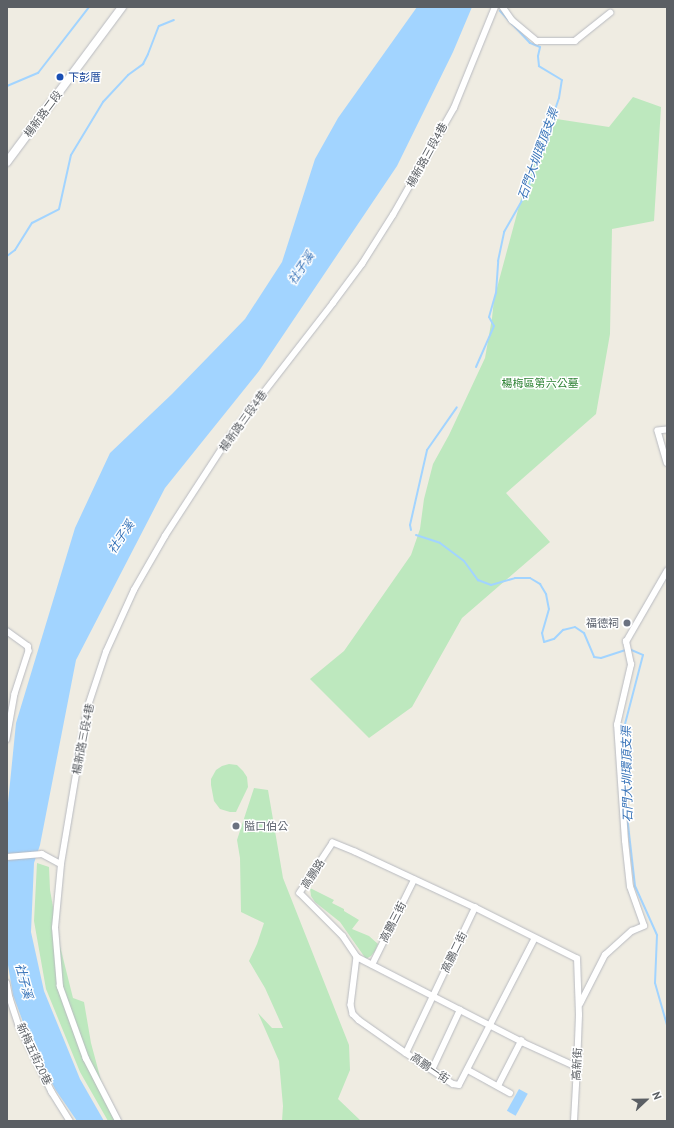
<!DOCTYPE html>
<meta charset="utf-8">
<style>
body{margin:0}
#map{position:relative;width:674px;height:1128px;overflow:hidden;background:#efece2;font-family:"PT Sans","Noto Sans TC",sans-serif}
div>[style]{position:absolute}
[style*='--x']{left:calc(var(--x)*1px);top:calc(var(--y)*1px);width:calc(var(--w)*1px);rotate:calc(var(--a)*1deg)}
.green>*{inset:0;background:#bde8be}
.water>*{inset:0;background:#a2d4ff;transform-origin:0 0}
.stream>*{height:2px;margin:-1px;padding:0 1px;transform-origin:1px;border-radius:1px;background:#a2d4ff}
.roads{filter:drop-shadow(0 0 1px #b8bac0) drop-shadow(0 0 1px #b8bac0)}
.street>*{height:5.5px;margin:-2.75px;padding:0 2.75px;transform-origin:2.75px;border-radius:2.75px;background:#fff}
.secondary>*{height:8px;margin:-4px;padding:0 4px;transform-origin:4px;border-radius:4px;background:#fff}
.dots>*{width:11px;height:11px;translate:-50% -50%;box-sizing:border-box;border:2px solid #fff;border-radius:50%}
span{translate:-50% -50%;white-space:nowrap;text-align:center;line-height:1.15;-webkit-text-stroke:3px #fff;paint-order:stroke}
.transit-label{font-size:11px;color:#164399}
.left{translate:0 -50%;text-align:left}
.street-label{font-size:11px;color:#5b5f64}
.park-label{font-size:11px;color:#2d8233}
.worship-label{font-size:11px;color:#5b616d}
.right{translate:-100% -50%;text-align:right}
.water-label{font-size:12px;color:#3773b8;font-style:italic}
.frame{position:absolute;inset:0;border:8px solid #5b5f64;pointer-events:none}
.north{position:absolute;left:626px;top:1080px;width:40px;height:40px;-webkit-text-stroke:3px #fff;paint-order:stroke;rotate:68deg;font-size:11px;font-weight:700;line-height:16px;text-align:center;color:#5b5f64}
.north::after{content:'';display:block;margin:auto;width:14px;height:18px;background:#5b5f64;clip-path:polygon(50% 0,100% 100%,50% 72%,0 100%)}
</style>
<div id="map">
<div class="green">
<div style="clip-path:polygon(633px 97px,661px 107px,654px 221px,612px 229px,610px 334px,596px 414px,506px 493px,550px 542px,462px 618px,412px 707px,369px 738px,310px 679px,344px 651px,411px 555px,420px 529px,424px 499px,433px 464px,449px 435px,485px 358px,492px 318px,494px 299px,522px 195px,550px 118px,609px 127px)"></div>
<div style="clip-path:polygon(229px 764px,237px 765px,243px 771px,247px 777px,248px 787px,236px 812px,230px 812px,220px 809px,214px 801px,211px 785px,211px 779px,216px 770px,222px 766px)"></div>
<div style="clip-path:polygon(254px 788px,268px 790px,283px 878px,349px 1045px,350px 1070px,338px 1099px,361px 1121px,282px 1121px,283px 1106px,279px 1061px,258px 1013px,272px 1028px,283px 1028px,265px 988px,249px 961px,257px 944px,264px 923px,241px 912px,240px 858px,237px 840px)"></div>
<div style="clip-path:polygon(37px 863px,49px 867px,50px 890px,60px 946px,73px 998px,84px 1002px,91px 1043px,109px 1110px,116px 1121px,108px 1121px,80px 1072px,46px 989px,34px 921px)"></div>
<div style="clip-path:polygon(310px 888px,334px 900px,332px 903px,344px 909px,344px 911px,359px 920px,352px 929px,369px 936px,378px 944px,375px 951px,371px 956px,366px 959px,340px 922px,315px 902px,311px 896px)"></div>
</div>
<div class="water">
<div style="clip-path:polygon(417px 7px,472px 7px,453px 52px,397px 166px,259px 371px,165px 488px,76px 660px,40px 845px,34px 863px,31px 932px,44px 991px,80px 1079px,104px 1121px,77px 1121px,55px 1089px,23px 1022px,13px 995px,7px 959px,7px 813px,16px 723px,75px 528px,110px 453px,172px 394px,245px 319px,282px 262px,315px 159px,338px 118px)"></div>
<div style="left:519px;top:1089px;width:10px;height:25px;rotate:29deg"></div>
</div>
<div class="stream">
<div style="--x:7;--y:86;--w:34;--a:-23"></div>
<div style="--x:38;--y:73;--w:83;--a:-52.3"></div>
<div style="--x:7;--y:256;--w:10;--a:-37"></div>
<div style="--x:15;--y:250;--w:32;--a:-58"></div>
<div style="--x:32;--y:223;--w:30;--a:-27"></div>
<div style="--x:59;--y:209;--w:55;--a:-77.5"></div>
<div style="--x:71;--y:155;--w:62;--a:-58.9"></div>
<div style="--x:103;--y:102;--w:37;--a:-47"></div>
<div style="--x:128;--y:75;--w:19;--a:-36"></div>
<div style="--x:143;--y:64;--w:11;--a:-63"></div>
<div style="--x:148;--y:54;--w:30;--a:-69"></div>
<div style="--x:159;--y:26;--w:16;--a:-22"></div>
<div style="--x:476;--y:367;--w:45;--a:-66.3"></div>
<div style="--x:494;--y:326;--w:10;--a:-119"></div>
<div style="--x:489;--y:317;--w:25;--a:-74"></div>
<div style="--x:496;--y:293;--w:32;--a:-86"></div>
<div style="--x:498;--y:261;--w:30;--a:-78"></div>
<div style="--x:504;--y:232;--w:46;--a:-60.1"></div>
<div style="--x:527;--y:192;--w:99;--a:-71.2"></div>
<div style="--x:559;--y:98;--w:18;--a:-81"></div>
<div style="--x:562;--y:80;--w:27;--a:-149"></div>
<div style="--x:539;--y:66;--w:10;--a:-96"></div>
<div style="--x:538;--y:56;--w:9;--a:-77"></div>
<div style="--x:540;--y:47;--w:11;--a:-158"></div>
<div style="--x:530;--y:43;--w:44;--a:-133.2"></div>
<div style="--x:411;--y:530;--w:5;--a:-101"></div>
<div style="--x:410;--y:525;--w:77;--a:-77.2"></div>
<div style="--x:427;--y:450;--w:52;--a:-55.1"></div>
<div style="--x:416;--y:535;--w:25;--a:18"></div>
<div style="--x:440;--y:543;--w:30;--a:37"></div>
<div style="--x:464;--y:561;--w:24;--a:54"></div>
<div style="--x:478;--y:580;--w:14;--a:21"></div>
<div style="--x:491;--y:585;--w:25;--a:-16"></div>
<div style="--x:515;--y:578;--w:15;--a:0"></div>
<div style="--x:530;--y:578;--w:12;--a:31"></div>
<div style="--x:540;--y:584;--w:12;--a:59"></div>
<div style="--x:546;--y:594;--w:15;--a:79"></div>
<div style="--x:549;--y:609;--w:25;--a:106"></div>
<div style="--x:542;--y:633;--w:9;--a:77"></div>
<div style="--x:544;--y:642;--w:10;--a:-17"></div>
<div style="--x:554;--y:639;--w:13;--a:-45"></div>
<div style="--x:563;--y:630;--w:12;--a:-14"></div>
<div style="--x:575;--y:627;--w:11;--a:34"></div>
<div style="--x:584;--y:633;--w:26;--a:67"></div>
<div style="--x:594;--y:657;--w:7;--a:8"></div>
<div style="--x:601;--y:658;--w:29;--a:-18"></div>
<div style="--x:629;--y:649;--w:15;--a:23"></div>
<div style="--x:643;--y:655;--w:75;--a:104.6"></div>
<div style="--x:624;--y:728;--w:79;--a:88.5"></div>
<div style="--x:626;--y:807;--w:80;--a:83.5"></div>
<div style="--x:635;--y:886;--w:54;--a:65.8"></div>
<div style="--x:657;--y:935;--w:48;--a:92.4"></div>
<div style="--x:655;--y:983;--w:44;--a:74.1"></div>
</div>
<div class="roads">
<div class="street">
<div style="--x:503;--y:7;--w:16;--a:55"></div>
<div style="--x:512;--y:20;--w:33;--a:40"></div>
<div style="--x:537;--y:41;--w:38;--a:0"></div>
<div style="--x:575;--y:41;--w:45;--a:-38.7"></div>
<div style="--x:667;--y:430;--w:9;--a:174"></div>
<div style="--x:658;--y:431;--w:33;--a:74"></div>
<div style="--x:7;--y:631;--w:26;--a:36"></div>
<div style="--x:28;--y:646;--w:5;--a:79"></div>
<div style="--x:29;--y:651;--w:45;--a:108"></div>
<div style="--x:15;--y:694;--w:46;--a:100.1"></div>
<div style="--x:7;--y:857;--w:35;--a:-5"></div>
<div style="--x:42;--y:854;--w:21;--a:28"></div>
<div style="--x:357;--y:957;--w:48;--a:97.1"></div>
<div style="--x:351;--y:1005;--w:9;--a:77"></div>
<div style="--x:353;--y:1014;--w:8;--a:45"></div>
<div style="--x:359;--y:1020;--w:57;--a:35.1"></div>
<div style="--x:406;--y:1053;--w:56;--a:33.4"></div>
<div style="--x:453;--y:1084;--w:6;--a:9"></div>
<div style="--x:459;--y:1085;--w:165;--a:-62.7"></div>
<div style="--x:372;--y:965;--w:95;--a:-63.7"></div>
<div style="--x:7;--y:983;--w:15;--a:79"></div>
<div style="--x:10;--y:998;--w:28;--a:72"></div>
<div style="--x:19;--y:1025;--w:75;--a:63.8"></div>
<div style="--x:52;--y:1092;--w:34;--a:58"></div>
<div style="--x:580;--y:1004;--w:55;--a:-63"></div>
<div style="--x:605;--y:955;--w:36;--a:-42"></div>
<div style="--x:632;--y:931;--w:13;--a:-23"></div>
<div style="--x:644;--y:926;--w:41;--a:-109.7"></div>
<div style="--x:630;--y:887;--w:46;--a:-96.2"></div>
<div style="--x:625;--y:841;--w:116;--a:-93.9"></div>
<div style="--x:617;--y:725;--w:62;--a:-76.9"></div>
<div style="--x:631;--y:665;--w:24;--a:-102"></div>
<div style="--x:626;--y:642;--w:82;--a:-60"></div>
<div style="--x:406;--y:1053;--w:161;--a:-64.6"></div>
<div style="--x:432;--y:1070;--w:66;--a:-65"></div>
<div style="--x:468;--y:1070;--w:48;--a:28.7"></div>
<div style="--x:498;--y:1086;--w:51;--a:-62.9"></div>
<div style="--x:118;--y:1121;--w:70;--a:-117.3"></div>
<div style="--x:86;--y:1059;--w:77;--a:-109.9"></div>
<div style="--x:60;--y:987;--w:59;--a:-94.8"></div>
<div style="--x:55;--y:928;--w:64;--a:-84.6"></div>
<div style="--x:61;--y:864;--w:157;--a:-80.5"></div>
<div style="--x:87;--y:709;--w:60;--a:-71.6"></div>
<div style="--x:106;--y:652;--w:68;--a:-65.7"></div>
<div style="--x:134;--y:590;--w:62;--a:-60.1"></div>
<div style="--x:165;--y:536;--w:119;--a:-57"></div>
<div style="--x:230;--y:436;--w:168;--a:-52.2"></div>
<div style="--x:333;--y:303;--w:49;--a:-53.4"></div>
<div style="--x:362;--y:264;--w:58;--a:-57.7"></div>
<div style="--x:393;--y:215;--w:123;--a:-60.3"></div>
<div style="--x:454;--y:108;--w:109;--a:-67.9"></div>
<div style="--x:574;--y:1121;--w:54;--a:-86.8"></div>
<div style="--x:577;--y:1067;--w:52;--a:-87.8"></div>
<div style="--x:579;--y:1015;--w:56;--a:-92"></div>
<div style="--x:577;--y:959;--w:114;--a:-153.4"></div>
<div style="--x:475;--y:908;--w:132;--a:-155"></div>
<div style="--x:355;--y:852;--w:24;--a:-158"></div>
<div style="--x:333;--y:843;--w:60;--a:123.4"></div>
<div style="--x:300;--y:893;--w:61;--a:45"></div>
<div style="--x:343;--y:936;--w:25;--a:56"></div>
<div style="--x:357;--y:957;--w:188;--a:27.2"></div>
<div style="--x:524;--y:1043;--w:58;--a:24.4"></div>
</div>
<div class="secondary">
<div style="--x:7;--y:162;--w:193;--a:-53.4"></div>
</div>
</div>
<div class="dots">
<div style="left:60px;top:77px;background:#1a4fb4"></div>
<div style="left:627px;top:623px;background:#6b7280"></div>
<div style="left:236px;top:826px;background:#6b7280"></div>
</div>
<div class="transit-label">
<span class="left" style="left:68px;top:77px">下彭厝</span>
</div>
<div class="street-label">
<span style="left:43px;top:114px;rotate:-53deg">楊新路二段</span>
<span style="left:427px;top:155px;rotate:-61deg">楊新路三段4巷</span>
<span style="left:243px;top:421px;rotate:-54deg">楊新路三段4巷</span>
<span style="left:83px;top:739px;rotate:-79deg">楊新路三段4巷</span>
<span style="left:313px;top:874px;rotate:-57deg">高鵬路</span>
<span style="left:393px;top:922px;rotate:-63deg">高鵬三街</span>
<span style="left:454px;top:952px;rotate:-64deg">高鵬二街</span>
<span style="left:34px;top:1054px;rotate:65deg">新梅五街20巷</span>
<span style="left:577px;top:1064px;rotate:-87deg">高新街</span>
<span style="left:430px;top:1068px;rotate:34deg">高鵬一街</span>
</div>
<div class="park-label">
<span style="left:540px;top:383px">楊梅區第六公墓</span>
</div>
<div class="worship-label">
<span class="right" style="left:619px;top:623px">福德祠</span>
<span class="left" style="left:244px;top:826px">隘口伯公</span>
</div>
<div class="water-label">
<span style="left:538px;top:154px;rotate:-70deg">石門大圳環頂支渠</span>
<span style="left:301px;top:268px;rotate:-56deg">社子溪</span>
<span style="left:121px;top:537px;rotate:-56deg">社子溪</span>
<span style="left:627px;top:774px;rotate:-91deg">石門大圳環頂支渠</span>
<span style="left:24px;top:981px;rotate:75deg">社子溪</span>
</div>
<div class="frame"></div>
<div class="north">N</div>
</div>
